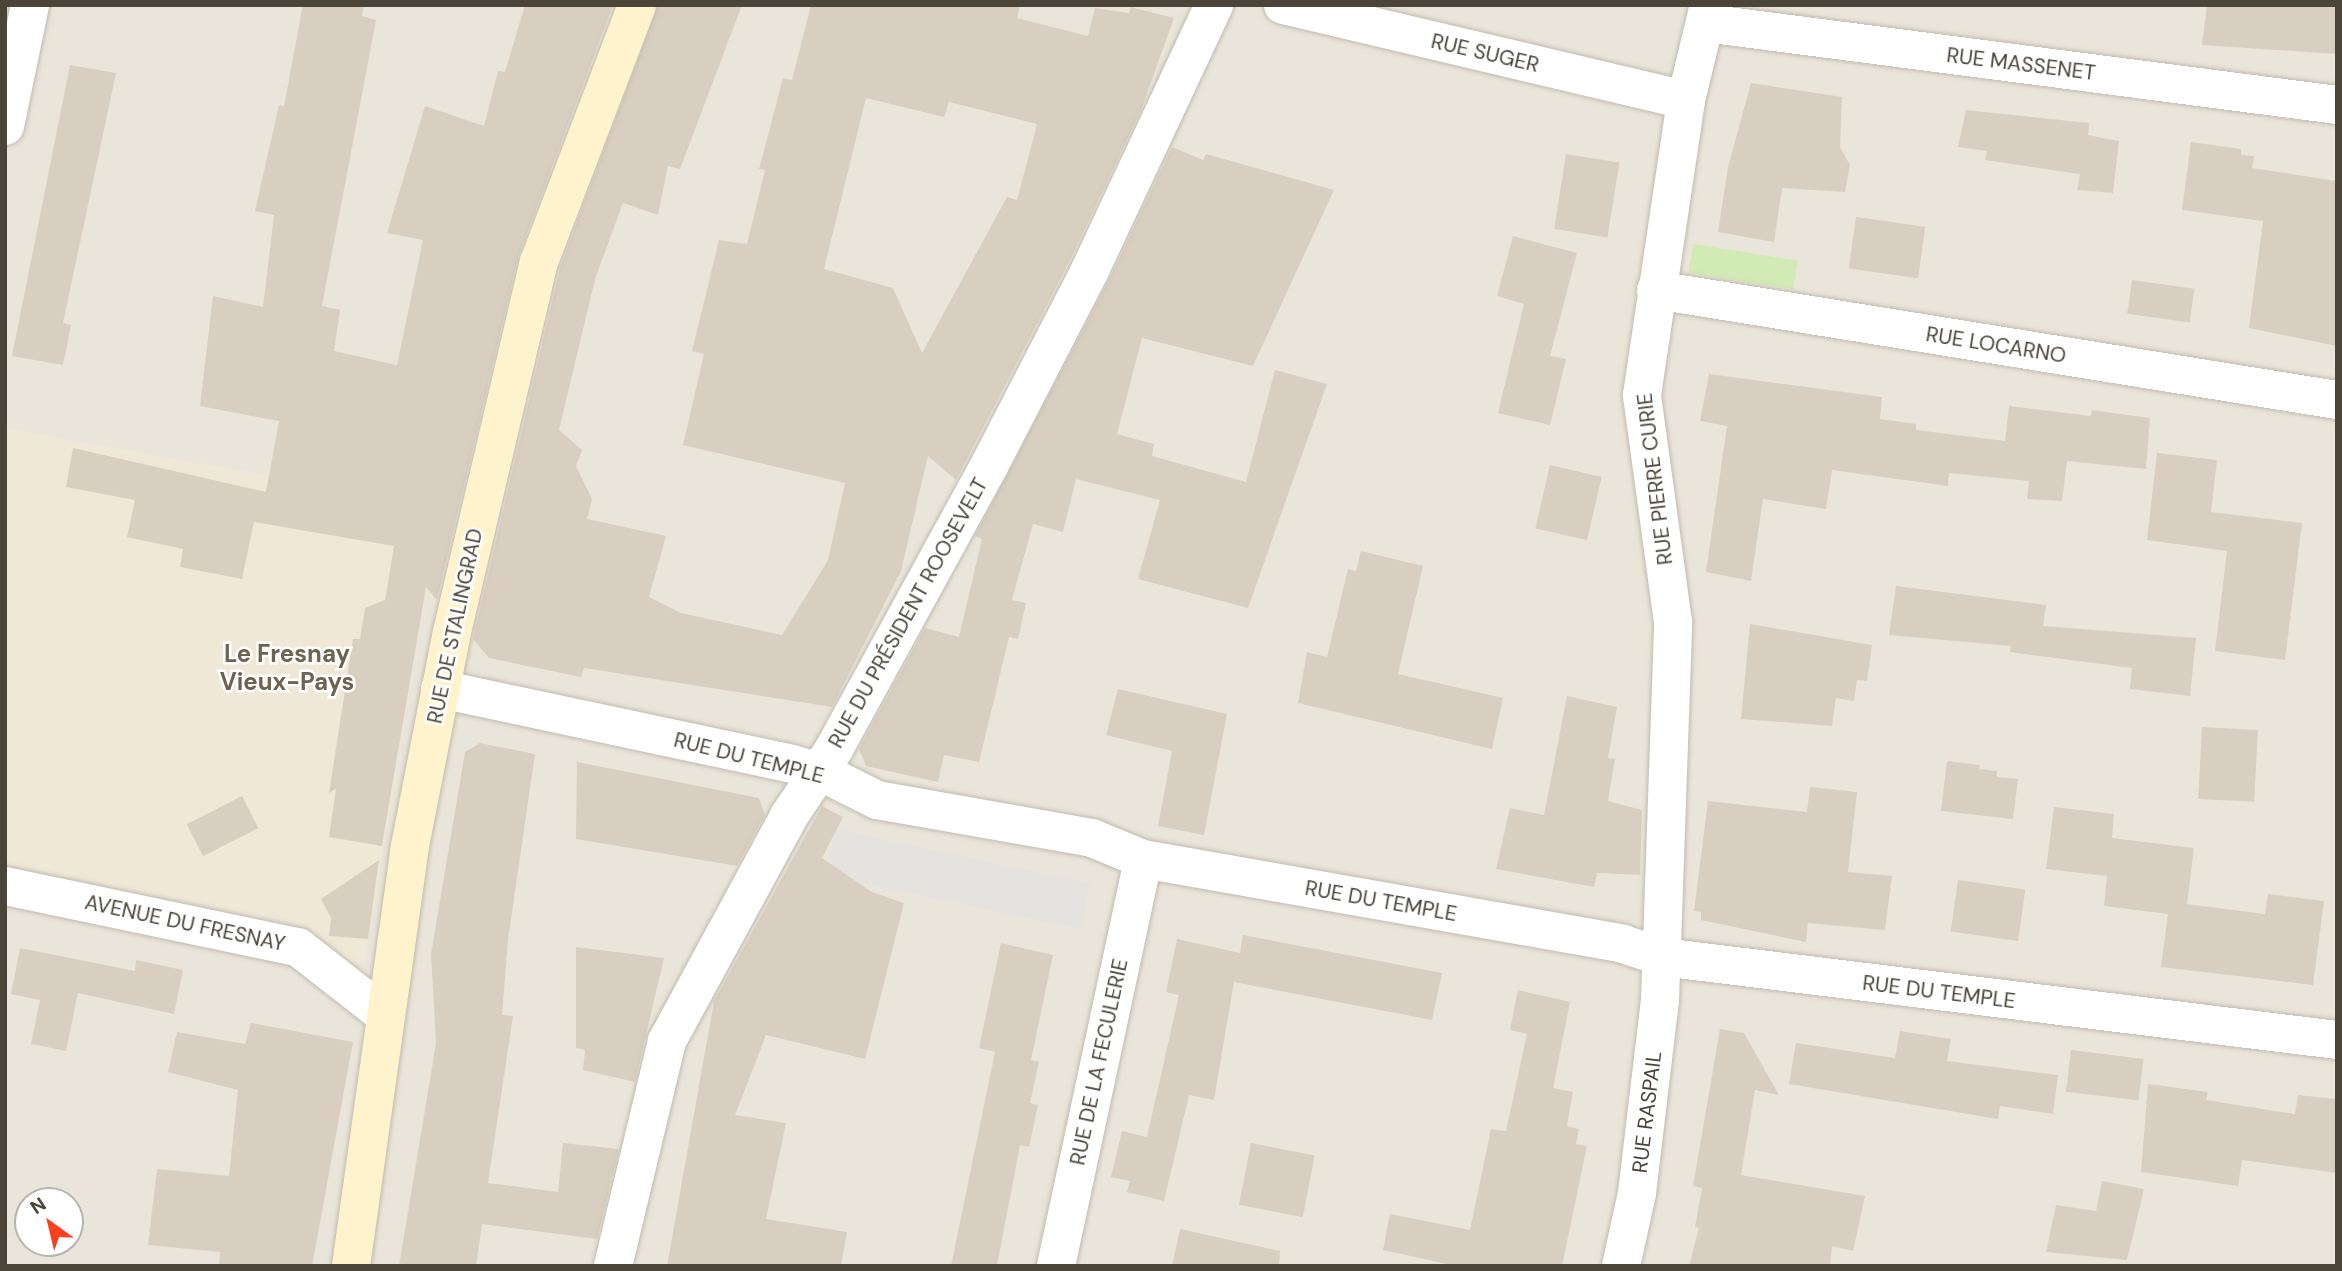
<!DOCTYPE html>
<meta charset="utf-8">
<style>
body{margin:0}
#map{position:relative;width:2342px;height:1271px;overflow:hidden;background:#f6f3ec;font-family:"DM Sans",sans-serif}
div>[style]{position:absolute}
[style*='--x']{left:calc(var(--x)*1px);top:calc(var(--y)*1px);width:calc(var(--w)*1px);rotate:calc(var(--a)*1deg)}
.residential>*{inset:0;background:#eae5da}
.education>*{inset:0;background:#efe8d6}
.green>*{inset:0;background:#d2eab5;transform-origin:0 0}
.parking>*{inset:0;background:#e5e3e0;transform-origin:0 0}
.building>*{inset:0;background:#d8cfc1;transform-origin:0 0}
.roads{filter:drop-shadow(0 0 2px #c2bbae) drop-shadow(0 0 2px #c2bbae)}
.street>*{height:38px;margin:-19px;padding:0 19px;transform-origin:19px;border-radius:19px;background:#fff}
.secondary>*{height:38px;margin:-19px;padding:0 19px;transform-origin:19px;border-radius:19px;background:#fff3cd}
span{translate:-50% -50%;white-space:nowrap;text-align:center;line-height:1.15;-webkit-text-stroke:5px #fff;paint-order:stroke}
.street-label{font-size:21px;color:#4b4439}
.quarter-label{font-size:24px;color:#6e6250;font-weight:700}
.frame{position:absolute;inset:0;border:7px solid #4b4439;pointer-events:none}
.north{position:absolute;left:14px;top:1187px;width:70px;height:70px;box-sizing:border-box;background:#fff;border:2px solid #b7b4b0;border-radius:50%;rotate:326deg;font-size:19px;font-weight:700;line-height:28px;text-align:center;color:#4b4439}
.north::after{content:'';display:block;margin:auto;width:24px;height:32px;background:#fc3f1d;clip-path:polygon(50% 0,100% 100%,50% 72%,0 100%)}
</style>
<div id="map">
<div class="residential">
<div style="clip-path:polygon(evenodd,5px 5px,2337px 5px,2337px 1266px,5px 1266px,5px 5px,28px 1201px,70px 1201px,70px 1243px,28px 1243px,28px 1201px)"></div>
</div>
<div class="education">
<div style="clip-path:polygon(5px 428px,316px 484px,433px 545px,364px 963px,333px 959px,300px 924px,5px 864px)"></div>
</div>
<div class="green">
<div style="left:1693px;top:244px;width:106px;height:29px;rotate:9deg"></div>
</div>
<div class="parking">
<div style="left:835px;top:829px;width:261px;height:47px;rotate:12deg"></div>
</div>
<div class="building">
<div style="clip-path:polygon(303px 5px,364px 5px,362px 16px,376px 20px,322px 306px,340px 310px,334px 351px,397px 365px,423px 240px,387px 233px,425px 106px,484px 126px,498px 71px,505px 72px,525px 5px,613px 5px,518px 257px,437px 600px,426px 587px,382px 846px,329px 837px,336px 789px,329px 793px,353px 639px,360px 639px,365px 608px,385px 600px,394px 546px,254px 522px,242px 579px,180px 567px,183px 549px,127px 537px,135px 500px,66px 487px,73px 448px,266px 492px,279px 421px,200px 406px,213px 296px,263px 307px,274px 215px,255px 211px,279px 105px,284px 106px)"></div>
<div style="clip-path:polygon(evenodd,658px 5px,742px 5px,680px 169px,668px 166px,658px 215px,623px 203px,595px 279px,559px 430px,582px 450px,576px 466px,592px 499px,587px 519px,666px 536px,649px 597px,681px 613px,782px 635px,828px 560px,845px 483px,683px 445px,704px 354px,692px 351px,719px 240px,747px 244px,765px 170px,759px 169px,783px 78px,792px 80px,811px 5px,1020px 5px,1017px 18px,1088px 36px,1095px 8px,1129px 13px,1131px 7px,1174px 18px,1141px 110px,1070px 260px,956px 480px,928px 456px,901px 571px,832px 707px,584px 668px,581px 677px,489px 658px,473px 639px,560px 268px,658px 5px,866px 98px,944px 117px,949px 102px,1037px 124px,1017px 200px,1007px 197px,922px 353px,893px 288px,824px 269px,866px 98px)"></div>
<div style="clip-path:polygon(2207px 5px,2337px 5px,2337px 54px,2202px 45px)"></div>
<div style="clip-path:polygon(70px 65px,116px 73px,63px 323px,71px 325px,63px 365px,12px 356px)"></div>
<div style="clip-path:polygon(1751px 83px,1842px 97px,1840px 147px,1850px 165px,1845px 192px,1782px 188px,1774px 242px,1718px 232px,1728px 167px)"></div>
<div style="clip-path:polygon(1966px 110px,2089px 123px,2088px 135px,2119px 141px,2113px 193px,2077px 190px,2080px 174px,1985px 160px,1987px 151px,1958px 147px)"></div>
<div style="clip-path:polygon(2191px 142px,2241px 149px,2241px 155px,2254px 156px,2252px 168px,2337px 181px,2337px 346px,2249px 328px,2263px 221px,2182px 210px)"></div>
<div style="clip-path:polygon(1172px 147px,1203px 160px,1206px 154px,1334px 190px,1253px 366px,1142px 338px,1117px 434px,1154px 444px,1152px 456px,1246px 482px,1275px 370px,1327px 384px,1248px 608px,1138px 579px,1160px 500px,1076px 479px,1063px 532px,1033px 524px,1012px 600px,1026px 603px,1018px 639px,1009px 637px,979px 762px,944px 755px,938px 782px,866px 766px,859px 749px,925px 628px,959px 637px,982px 539px,975px 536px,1109px 280px)"></div>
<div style="left:1566px;top:154px;width:54px;height:76px;rotate:9deg"></div>
<div style="left:1856px;top:217px;width:70px;height:52px;rotate:8deg"></div>
<div style="clip-path:polygon(1513px 236px,1577px 253px,1550px 356px,1566px 359px,1550px 425px,1498px 413px,1524px 304px,1497px 296px)"></div>
<div style="left:2132px;top:280px;width:63px;height:34px;rotate:8deg"></div>
<div style="clip-path:polygon(1709px 374px,1882px 397px,1880px 419px,1916px 424px,1916px 430px,2005px 441px,2009px 406px,2091px 416px,2092px 410px,2150px 418px,2146px 469px,2067px 461px,2062px 501px,2027px 499px,2029px 481px,1949px 473px,1948px 486px,1832px 470px,1826px 509px,1763px 499px,1751px 581px,1706px 572px,1727px 426px,1700px 421px)"></div>
<div style="clip-path:polygon(2157px 453px,2217px 460px,2211px 512px,2302px 523px,2285px 660px,2215px 651px,2227px 551px,2147px 540px)"></div>
<div style="left:1550px;top:465px;width:53px;height:65px;rotate:13deg"></div>
<div style="clip-path:polygon(1361px 551px,1423px 566px,1398px 674px,1503px 698px,1492px 749px,1298px 703px,1307px 652px,1327px 657px,1348px 569px,1356px 571px)"></div>
<div style="clip-path:polygon(1896px 586px,2046px 605px,2043px 626px,2196px 638px,2190px 696px,2130px 689px,2132px 668px,2010px 652px,2011px 646px,1889px 635px)"></div>
<div style="clip-path:polygon(1750px 624px,1872px 645px,1867px 681px,1857px 680px,1854px 701px,1836px 698px,1832px 726px,1741px 719px)"></div>
<div style="clip-path:polygon(1118px 689px,1227px 714px,1204px 835px,1158px 826px,1172px 751px,1106px 735px)"></div>
<div style="clip-path:polygon(1567px 696px,1617px 707px,1608px 758px,1615px 759px,1608px 801px,1642px 810px,1640px 875px,1597px 873px,1594px 887px,1496px 869px,1510px 808px,1544px 815px)"></div>
<div style="left:2202px;top:727px;width:56px;height:72px;rotate:3deg"></div>
<div style="clip-path:polygon(480px 743px,535px 754px,508px 940px,502px 1015px,513px 1016px,488px 1183px,558px 1192px,563px 1143px,619px 1149px,597px 1239px,482px 1224px,476px 1266px,399px 1266px,436px 1043px,431px 954px,465px 752px)"></div>
<div style="clip-path:polygon(1947px 761px,1980px 765px,1979px 769px,1997px 771px,1997px 777px,2018px 779px,2013px 819px,1941px 811px)"></div>
<div style="clip-path:polygon(577px 762px,759px 798px,765px 815px,737px 866px,576px 839px)"></div>
<div style="clip-path:polygon(1810px 787px,1857px 792px,1848px 872px,1892px 876px,1885px 930px,1808px 923px,1806px 942px,1701px 920px,1701px 912px,1694px 911px,1708px 801px,1807px 812px)"></div>
<div style="left:242px;top:796px;width:36px;height:62px;rotate:63deg"></div>
<div style="clip-path:polygon(822px 806px,843px 817px,822px 858px,872px 892px,904px 903px,865px 1059px,766px 1035px,735px 1115px,786px 1123px,766px 1219px,847px 1232px,841px 1266px,667px 1266px,714px 1001px)"></div>
<div style="clip-path:polygon(2054px 807px,2114px 814px,2112px 838px,2194px 848px,2187px 904px,2265px 914px,2268px 894px,2324px 901px,2313px 985px,2161px 967px,2168px 914px,2104px 906px,2107px 876px,2046px 869px)"></div>
<div style="clip-path:polygon(379px 860px,368px 939px,329px 936px,331px 918px,321px 899px)"></div>
<div style="left:1958px;top:880px;width:68px;height:52px;rotate:8deg"></div>
<div style="clip-path:polygon(1243px 935px,1442px 973px,1432px 1020px,1234px 982px,1214px 1100px,1189px 1095px,1164px 1201px,1127px 1192px,1130px 1181px,1111px 1177px,1122px 1131px,1147px 1137px,1179px 995px,1166px 992px,1177px 939px,1240px 953px)"></div>
<div style="clip-path:polygon(1001px 943px,1053px 955px,1031px 1060px,1039px 1062px,1030px 1103px,1038px 1105px,1029px 1147px,1020px 1145px,997px 1266px,951px 1266px,995px 1052px,979px 1048px)"></div>
<div style="clip-path:polygon(576px 947px,664px 958px,635px 1082px,583px 1070px,585px 1050px,576px 1048px)"></div>
<div style="clip-path:polygon(20px 948px,135px 971px,136px 960px,183px 970px,174px 1014px,78px 993px,66px 1051px,31px 1044px,40px 1000px,11px 994px)"></div>
<div style="clip-path:polygon(1518px 990px,1570px 1002px,1553px 1088px,1573px 1092px,1567px 1126px,1579px 1129px,1576px 1144px,1587px 1146px,1562px 1266px,1456px 1266px,1383px 1250px,1390px 1214px,1470px 1230px,1491px 1129px,1506px 1131px,1527px 1034px,1510px 1030px)"></div>
<div style="clip-path:polygon(251px 1023px,353px 1042px,312px 1266px,219px 1266px,220px 1252px,148px 1245px,157px 1169px,229px 1176px,238px 1090px,168px 1072px,177px 1032px,245px 1044px)"></div>
<div style="clip-path:polygon(1720px 1029px,1744px 1033px,1779px 1095px,1755px 1090px,1741px 1175px,1865px 1196px,1853px 1251px,1832px 1246px,1830px 1266px,1689px 1266px,1699px 1228px,1695px 1227px,1702px 1188px,1693px 1186px)"></div>
<div style="clip-path:polygon(1900px 1031px,1951px 1039px,1947px 1061px,2058px 1075px,2053px 1114px,2000px 1106px,1998px 1119px,1789px 1084px,1796px 1043px,1895px 1058px)"></div>
<div style="left:2071px;top:1050px;width:73px;height:42px;rotate:7deg"></div>
<div style="clip-path:polygon(2148px 1084px,2208px 1092px,2206px 1100px,2295px 1114px,2298px 1095px,2337px 1099px,2337px 1173px,2242px 1160px,2238px 1186px,2141px 1172px)"></div>
<div style="left:1251px;top:1143px;width:65px;height:63px;rotate:11deg"></div>
<div style="clip-path:polygon(2102px 1181px,2144px 1189px,2127px 1260px,2046px 1252px,2056px 1205px,2096px 1211px)"></div>
<div style="clip-path:polygon(1180px 1229px,1280px 1251px,1279px 1266px,1172px 1266px)"></div>
</div>
<div class="roads">
<div class="street">
<div style="--x:1283;--y:5;--w:414;--a:13.3"></div>
<div style="--x:1705;--y:23;--w:637;--a:7.39"></div>
<div style="--x:5;--y:126;--w:124;--a:-78.3"></div>
<div style="--x:1656;--y:290;--w:690;--a:9.18"></div>
<div style="--x:440;--y:689;--w:360;--a:12"></div>
<div style="--x:792;--y:764;--w:28;--a:15"></div>
<div style="--x:819;--y:771;--w:65;--a:26.6"></div>
<div style="--x:877;--y:800;--w:218;--a:10"></div>
<div style="--x:1092;--y:838;--w:55;--a:22.4"></div>
<div style="--x:1143;--y:859;--w:487;--a:10"></div>
<div style="--x:1623;--y:944;--w:41;--a:18.4"></div>
<div style="--x:1662;--y:957;--w:680;--a:7.01"></div>
<div style="--x:5;--y:886;--w:299;--a:11.8"></div>
<div style="--x:298;--y:947;--w:110;--a:38"></div>
<div style="--x:613;--y:1266;--w:231;--a:-76.5"></div>
<div style="--x:667;--y:1041;--w:256;--a:-61.5"></div>
<div style="--x:789;--y:816;--w:81;--a:-56.1"></div>
<div style="--x:834;--y:749;--w:323;--a:-61.3"></div>
<div style="--x:989;--y:466;--w:220;--a:-62.7"></div>
<div style="--x:1090;--y:270;--w:293;--a:-64.9"></div>
<div style="--x:1056;--y:1266;--w:416;--a:-77.9"></div>
<div style="--x:1621;--y:1266;--w:75;--a:-77.6"></div>
<div style="--x:1637;--y:1193;--w:193;--a:-83.2"></div>
<div style="--x:1660;--y:1001;--w:379;--a:-88"></div>
<div style="--x:1673;--y:622;--w:229;--a:-97.8"></div>
<div style="--x:1642;--y:395;--w:298;--a:-81.5"></div>
<div style="--x:1686;--y:100;--w:98;--a:-76.4"></div>
</div>
<div class="secondary">
<div style="--x:351;--y:1266;--w:419;--a:-82"></div>
<div style="--x:409;--y:851;--w:223;--a:-78.9"></div>
<div style="--x:452;--y:632;--w:380;--a:-76.8"></div>
<div style="--x:539;--y:262;--w:275;--a:-69.1"></div>
</div>
</div>
<div class="street-label">
<span style="left:1485px;top:53px;rotate:13deg">RUE SUGER</span>
<span style="left:2021px;top:64px;rotate:7deg">RUE MASSENET</span>
<span style="left:1996px;top:345px;rotate:9deg">RUE LOCARNO</span>
<span style="left:1655px;top:479px;rotate:-97deg">RUE PIERRE CURIE</span>
<span style="left:908px;top:613px;rotate:-61deg">RUE DU PRÉSIDENT ROOSEVELT</span>
<span style="left:455px;top:626px;rotate:-78deg">RUE DE STALINGRAD</span>
<span style="left:749px;top:758px;rotate:14deg">RUE DU TEMPLE</span>
<span style="left:1381px;top:901px;rotate:10deg">RUE DU TEMPLE</span>
<span style="left:185px;top:923px;rotate:12deg">AVENUE DU FRESNAY</span>
<span style="left:1939px;top:992px;rotate:7deg">RUE DU TEMPLE</span>
<span style="left:1099px;top:1062px;rotate:-78deg">RUE DE LA FECULERIE</span>
<span style="left:1647px;top:1112px;rotate:-83deg">RUE RASPAIL</span>
</div>
<div class="quarter-label">
<span style="left:287px;top:668px">Le Fresnay<br>Vieux-Pays</span>
</div>
<div class="frame"></div>
<div class="north">N</div>
</div>
